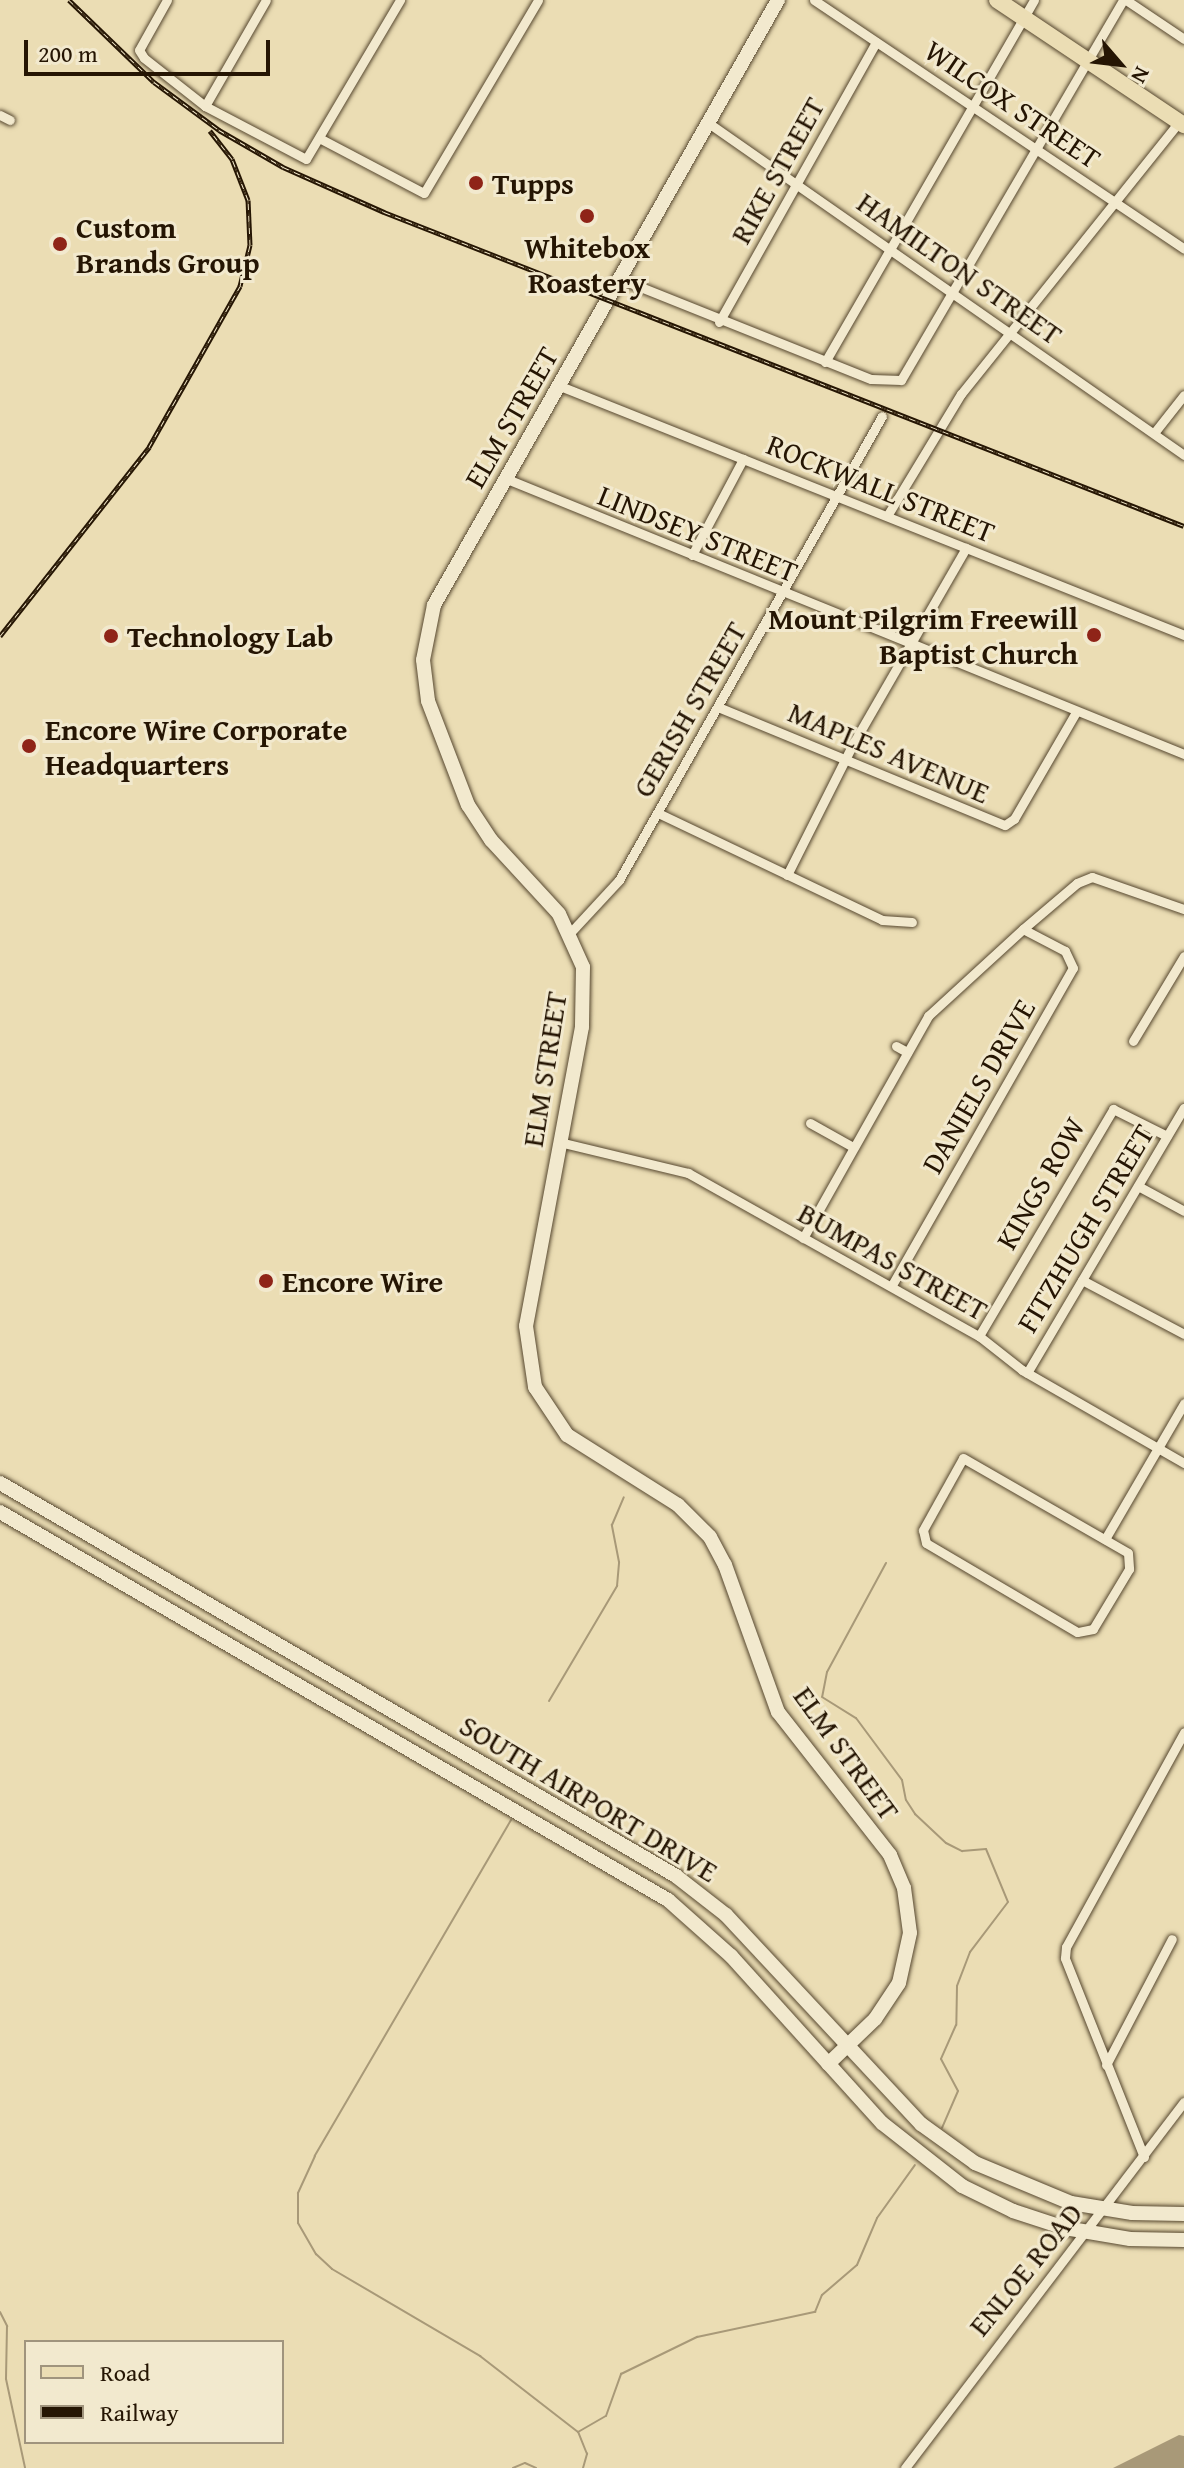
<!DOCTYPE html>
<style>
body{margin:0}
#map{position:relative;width:1184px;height:2468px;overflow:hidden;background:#ebddb4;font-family:"Gentium Book Plus",serif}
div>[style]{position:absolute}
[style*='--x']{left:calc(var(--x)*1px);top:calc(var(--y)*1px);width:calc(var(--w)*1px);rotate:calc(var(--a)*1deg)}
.water>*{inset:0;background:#a89978}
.stream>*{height:2px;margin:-1px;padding:0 1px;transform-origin:1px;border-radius:1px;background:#a89978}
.roads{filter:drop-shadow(0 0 2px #56472f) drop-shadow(0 0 2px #56472f)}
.street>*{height:9px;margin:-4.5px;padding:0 4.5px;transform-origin:4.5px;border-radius:4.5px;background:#f2e9ce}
.secondary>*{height:14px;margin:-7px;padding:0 7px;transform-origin:7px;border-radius:7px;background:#f2e9ce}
.primary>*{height:16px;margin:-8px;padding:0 8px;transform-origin:8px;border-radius:8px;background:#ebddb4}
.rail>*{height:5px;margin-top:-2.5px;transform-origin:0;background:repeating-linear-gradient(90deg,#f2e9ce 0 6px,#251503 0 12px);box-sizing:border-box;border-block:2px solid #251503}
.dots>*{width:22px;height:22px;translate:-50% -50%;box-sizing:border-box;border:4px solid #f2e9ce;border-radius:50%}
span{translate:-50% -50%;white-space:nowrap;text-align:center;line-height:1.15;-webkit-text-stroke:6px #f2e9ce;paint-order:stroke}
.street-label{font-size:30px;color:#251503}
.poi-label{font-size:30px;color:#251503;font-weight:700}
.left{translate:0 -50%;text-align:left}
.right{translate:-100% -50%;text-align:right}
.legend{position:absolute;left:24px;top:2340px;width:260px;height:104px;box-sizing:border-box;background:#f2e9ce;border:2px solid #a0947d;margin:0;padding:10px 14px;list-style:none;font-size:24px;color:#251503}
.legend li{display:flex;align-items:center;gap:16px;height:40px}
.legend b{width:40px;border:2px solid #a0947d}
.north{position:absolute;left:1080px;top:24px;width:80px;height:80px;-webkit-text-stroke:6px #f2e9ce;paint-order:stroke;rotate:118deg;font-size:22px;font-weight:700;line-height:32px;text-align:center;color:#251503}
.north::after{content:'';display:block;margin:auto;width:28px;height:36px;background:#251503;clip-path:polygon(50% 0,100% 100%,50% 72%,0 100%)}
.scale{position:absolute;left:24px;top:40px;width:246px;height:36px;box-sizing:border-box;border:4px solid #251503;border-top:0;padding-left:10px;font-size:24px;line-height:28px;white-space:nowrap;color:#251503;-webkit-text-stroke:6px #f2e9ce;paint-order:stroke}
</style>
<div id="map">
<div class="water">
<div style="clip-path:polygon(1179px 2435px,1184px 2436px,1184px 2468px,1113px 2468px)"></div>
</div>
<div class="stream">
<div style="--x:886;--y:1563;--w:124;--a:118.4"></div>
<div style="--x:827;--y:1672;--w:25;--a:101"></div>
<div style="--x:822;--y:1697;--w:40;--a:32"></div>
<div style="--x:856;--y:1718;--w:77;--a:53.4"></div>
<div style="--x:902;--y:1780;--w:20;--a:79"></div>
<div style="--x:906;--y:1800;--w:17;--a:57"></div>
<div style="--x:915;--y:1814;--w:42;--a:43.1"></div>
<div style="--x:946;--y:1843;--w:18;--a:27"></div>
<div style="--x:962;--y:1851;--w:24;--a:-5"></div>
<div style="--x:986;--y:1849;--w:57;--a:67.5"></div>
<div style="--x:1008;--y:1902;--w:63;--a:127.2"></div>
<div style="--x:970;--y:1952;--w:36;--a:111"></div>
<div style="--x:957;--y:1986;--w:39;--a:91"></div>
<div style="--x:956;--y:2025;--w:37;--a:114"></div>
<div style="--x:941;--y:2059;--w:36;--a:62"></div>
<div style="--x:958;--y:2091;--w:40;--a:113.4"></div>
<div style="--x:549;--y:1701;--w:134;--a:-59.4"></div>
<div style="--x:617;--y:1586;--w:24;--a:-85"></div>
<div style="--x:619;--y:1562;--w:38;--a:-101"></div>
<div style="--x:612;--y:1525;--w:30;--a:-67"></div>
<div style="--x:511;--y:1820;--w:389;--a:120.3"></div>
<div style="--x:315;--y:2156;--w:41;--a:114.7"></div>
<div style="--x:298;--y:2193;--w:30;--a:90"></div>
<div style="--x:298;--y:2223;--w:36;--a:60"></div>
<div style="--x:316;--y:2254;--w:22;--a:43"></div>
<div style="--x:332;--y:2269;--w:172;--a:30.4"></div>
<div style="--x:480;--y:2356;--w:124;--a:37.8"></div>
<div style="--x:0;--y:2312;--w:16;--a:63"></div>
<div style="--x:7;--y:2326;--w:53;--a:91.1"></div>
<div style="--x:6;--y:2379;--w:91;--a:77.9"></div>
<div style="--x:513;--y:2468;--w:13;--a:-23"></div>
<div style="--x:525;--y:2463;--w:12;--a:24"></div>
<div style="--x:583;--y:2468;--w:15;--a:-74"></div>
<div style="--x:587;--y:2454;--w:24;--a:-112"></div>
<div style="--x:578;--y:2432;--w:32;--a:-30"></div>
<div style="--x:606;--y:2416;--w:45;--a:-70.3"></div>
<div style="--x:621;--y:2374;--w:85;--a:-26"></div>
<div style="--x:697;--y:2337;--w:121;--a:-12"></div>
<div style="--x:815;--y:2312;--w:18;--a:-68"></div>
<div style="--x:822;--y:2295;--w:46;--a:-40.6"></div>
<div style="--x:857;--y:2265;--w:51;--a:-66.9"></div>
<div style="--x:877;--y:2218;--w:65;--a:-54.4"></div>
</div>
<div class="roads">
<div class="street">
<div style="--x:167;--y:0;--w:57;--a:119.2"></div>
<div style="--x:139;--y:50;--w:9;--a:58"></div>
<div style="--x:144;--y:58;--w:78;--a:38.2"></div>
<div style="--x:205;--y:106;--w:114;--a:27.7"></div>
<div style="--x:306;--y:159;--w:185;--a:-59.4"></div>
<div style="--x:814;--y:0;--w:446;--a:33.9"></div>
<div style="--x:1126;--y:0;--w:70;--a:33.9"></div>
<div style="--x:205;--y:106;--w:122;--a:-60.1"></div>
<div style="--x:0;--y:115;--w:11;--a:27"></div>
<div style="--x:707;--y:122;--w:582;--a:34.92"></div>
<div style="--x:321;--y:139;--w:116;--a:27.7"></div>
<div style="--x:424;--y:193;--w:224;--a:-59.4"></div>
<div style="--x:618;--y:278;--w:272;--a:21.8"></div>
<div style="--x:871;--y:379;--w:30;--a:2"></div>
<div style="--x:901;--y:380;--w:440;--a:-59.7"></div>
<div style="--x:719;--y:322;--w:321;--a:-60.7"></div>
<div style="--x:825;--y:362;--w:418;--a:-60"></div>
<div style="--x:560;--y:386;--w:672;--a:21.75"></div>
<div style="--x:1154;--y:433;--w:48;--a:-51.7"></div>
<div style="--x:507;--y:479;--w:731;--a:22.11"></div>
<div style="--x:887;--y:516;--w:143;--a:-58.8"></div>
<div style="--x:961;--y:394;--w:350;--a:-51.3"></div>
<div style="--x:692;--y:555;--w:109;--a:-62"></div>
<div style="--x:718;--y:707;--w:310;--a:22.4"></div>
<div style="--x:1005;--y:825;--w:11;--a:-34"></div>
<div style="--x:1014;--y:819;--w:124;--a:-59.9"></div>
<div style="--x:658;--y:813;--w:248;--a:25.5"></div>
<div style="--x:882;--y:920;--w:30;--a:4"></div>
<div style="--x:787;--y:875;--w:149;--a:-63.3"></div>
<div style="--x:854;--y:742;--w:224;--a:-60"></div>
<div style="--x:570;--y:933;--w:72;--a:-47.2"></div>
<div style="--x:619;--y:880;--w:533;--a:-60.45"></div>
<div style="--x:1133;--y:1041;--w:99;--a:-59"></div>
<div style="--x:896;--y:1046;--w:13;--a:29"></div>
<div style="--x:810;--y:1123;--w:49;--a:29.2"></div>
<div style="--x:559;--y:1142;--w:133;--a:13.5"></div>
<div style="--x:688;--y:1173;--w:334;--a:29.3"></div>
<div style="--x:979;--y:1336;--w:55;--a:38.3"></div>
<div style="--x:1022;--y:1370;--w:187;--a:29.9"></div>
<div style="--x:1138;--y:1186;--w:52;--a:28.5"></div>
<div style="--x:803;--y:1238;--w:255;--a:-60.6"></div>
<div style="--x:928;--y:1016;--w:129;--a:-42.5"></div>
<div style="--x:1023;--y:929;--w:71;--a:-40.4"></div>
<div style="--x:1077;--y:883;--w:16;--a:-22"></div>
<div style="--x:1092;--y:877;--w:97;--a:19.2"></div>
<div style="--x:1082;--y:1280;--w:115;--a:27.9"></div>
<div style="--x:892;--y:1285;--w:365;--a:-60.3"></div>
<div style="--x:1073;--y:968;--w:19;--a:-115"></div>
<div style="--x:1065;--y:951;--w:47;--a:-152.4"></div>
<div style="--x:979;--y:1336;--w:264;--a:-59.4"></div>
<div style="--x:1113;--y:1109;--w:60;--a:26.6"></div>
<div style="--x:1027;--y:1373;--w:308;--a:-59.4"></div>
<div style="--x:963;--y:1458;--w:190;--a:29.9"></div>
<div style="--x:1128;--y:1553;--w:16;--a:86"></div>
<div style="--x:1129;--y:1569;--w:70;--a:121"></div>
<div style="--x:1093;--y:1629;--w:16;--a:169"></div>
<div style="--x:1077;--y:1632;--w:175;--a:-149.5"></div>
<div style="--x:926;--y:1543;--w:13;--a:-103"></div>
<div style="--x:923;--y:1530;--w:82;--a:-60.9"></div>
<div style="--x:1105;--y:1539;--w:157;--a:-59.8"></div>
<div style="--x:1106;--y:2065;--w:142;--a:-62.4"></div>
<div style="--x:1144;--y:2157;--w:214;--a:-111.7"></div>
<div style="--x:1065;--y:1958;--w:11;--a:-85"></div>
<div style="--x:1066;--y:1947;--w:245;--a:-61.2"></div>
<div style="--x:905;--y:2468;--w:460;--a:-52.7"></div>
</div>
<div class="secondary">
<div style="--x:778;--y:0;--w:696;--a:119.62"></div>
<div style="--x:434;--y:605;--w:56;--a:101.3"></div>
<div style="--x:423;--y:660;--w:41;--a:83"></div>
<div style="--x:428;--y:701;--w:111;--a:69"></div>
<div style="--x:468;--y:805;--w:42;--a:56.7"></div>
<div style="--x:491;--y:840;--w:100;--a:47.4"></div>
<div style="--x:559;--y:914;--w:58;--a:65.6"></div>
<div style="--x:583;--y:967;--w:60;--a:91"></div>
<div style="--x:582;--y:1027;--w:304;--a:100.6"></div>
<div style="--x:526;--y:1326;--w:62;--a:81.6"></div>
<div style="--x:535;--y:1387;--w:58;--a:56.3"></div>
<div style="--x:567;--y:1435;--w:131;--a:32.2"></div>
<div style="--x:678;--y:1505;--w:45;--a:45"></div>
<div style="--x:710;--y:1537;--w:32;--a:62"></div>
<div style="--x:725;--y:1565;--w:156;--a:70.2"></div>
<div style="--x:778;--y:1712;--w:182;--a:51.9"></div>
<div style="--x:890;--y:1855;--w:36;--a:67"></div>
<div style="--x:904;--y:1888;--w:45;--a:82.4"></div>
<div style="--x:910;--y:1933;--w:51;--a:102.4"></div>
<div style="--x:899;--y:1983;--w:43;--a:123.7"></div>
<div style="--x:875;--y:2019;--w:65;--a:136.2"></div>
<div style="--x:0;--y:1483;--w:782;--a:30.17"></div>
<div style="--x:676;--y:1876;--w:63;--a:38"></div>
<div style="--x:726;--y:1915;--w:286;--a:47"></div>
<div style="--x:921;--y:2124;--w:67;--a:35.8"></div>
<div style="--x:975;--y:2163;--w:104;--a:22.6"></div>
<div style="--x:1071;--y:2203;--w:62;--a:9.3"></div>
<div style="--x:1132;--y:2213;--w:52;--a:1.1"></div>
<div style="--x:0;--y:1512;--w:773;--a:30.15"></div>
<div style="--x:668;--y:1900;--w:84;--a:41.6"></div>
<div style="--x:731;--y:1956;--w:225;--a:47.9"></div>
<div style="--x:882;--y:2123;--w:102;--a:38.2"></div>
<div style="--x:962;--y:2186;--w:57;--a:26.1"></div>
<div style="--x:1013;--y:2211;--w:55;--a:18.1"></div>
<div style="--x:1065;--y:2228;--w:66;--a:9.6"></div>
<div style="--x:1130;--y:2239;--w:54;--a:1.1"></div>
</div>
<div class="primary">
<div style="--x:997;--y:0;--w:225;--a:33.8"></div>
</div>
</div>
<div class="rail">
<div style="--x:69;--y:0;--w:118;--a:44"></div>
<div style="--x:154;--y:82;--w:81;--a:36.4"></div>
<div style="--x:219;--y:130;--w:74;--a:30"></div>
<div style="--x:283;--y:167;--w:111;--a:24"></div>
<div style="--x:384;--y:212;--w:859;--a:21.43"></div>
<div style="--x:0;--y:636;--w:241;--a:-51.7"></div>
<div style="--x:149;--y:447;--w:185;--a:-60.5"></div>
<div style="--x:240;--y:286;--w:42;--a:-76.3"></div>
<div style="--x:250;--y:245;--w:45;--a:-92.5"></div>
<div style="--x:248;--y:200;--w:44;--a:-111.3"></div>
<div style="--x:232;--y:159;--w:36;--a:-128"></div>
</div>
<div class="dots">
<div style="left:476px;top:183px;background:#8f2418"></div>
<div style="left:587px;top:216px;background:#8f2418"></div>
<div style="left:60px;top:244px;background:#8f2418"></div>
<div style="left:1094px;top:635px;background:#8f2418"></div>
<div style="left:111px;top:636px;background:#8f2418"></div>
<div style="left:29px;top:746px;background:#8f2418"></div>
<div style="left:266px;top:1281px;background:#8f2418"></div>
</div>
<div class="street-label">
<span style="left:1013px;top:104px;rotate:34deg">WILCOX STREET</span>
<span style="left:777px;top:170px;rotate:-61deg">RIKE STREET</span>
<span style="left:960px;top:268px;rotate:35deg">HAMILTON STREET</span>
<span style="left:511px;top:417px;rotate:-60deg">ELM STREET</span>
<span style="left:881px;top:488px;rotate:22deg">ROCKWALL STREET</span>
<span style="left:698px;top:533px;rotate:22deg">LINDSEY STREET</span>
<span style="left:689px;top:709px;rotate:-60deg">GERISH STREET</span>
<span style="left:889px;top:752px;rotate:23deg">MAPLES AVENUE</span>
<span style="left:544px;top:1069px;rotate:-81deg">ELM STREET</span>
<span style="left:978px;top:1086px;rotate:-60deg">DANIELS DRIVE</span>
<span style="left:1040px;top:1183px;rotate:-60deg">KINGS ROW</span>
<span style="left:1085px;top:1228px;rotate:-59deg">FITZHUGH STREET</span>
<span style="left:893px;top:1261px;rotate:29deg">BUMPAS STREET</span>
<span style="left:847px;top:1753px;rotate:54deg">ELM STREET</span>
<span style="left:589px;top:1798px;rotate:31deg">SOUTH AIRPORT DRIVE</span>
<span style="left:1025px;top:2269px;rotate:-51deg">ENLOE ROAD</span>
</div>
<div class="poi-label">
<span class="left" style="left:492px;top:183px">Tupps</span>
<span class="left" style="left:76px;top:244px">Custom<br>Brands Group</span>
<span style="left:587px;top:264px">Whitebox<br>Roastery</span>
<span class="right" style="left:1078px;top:635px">Mount Pilgrim Freewill<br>Baptist Church</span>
<span class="left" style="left:127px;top:636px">Technology Lab</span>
<span class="left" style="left:45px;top:746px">Encore Wire Corporate<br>Headquarters</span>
<span class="left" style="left:282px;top:1281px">Encore Wire</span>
</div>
<ul class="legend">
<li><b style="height:10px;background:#ebddb4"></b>Road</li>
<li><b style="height:10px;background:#251503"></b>Railway</li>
</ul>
<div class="north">N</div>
<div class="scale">200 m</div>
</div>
